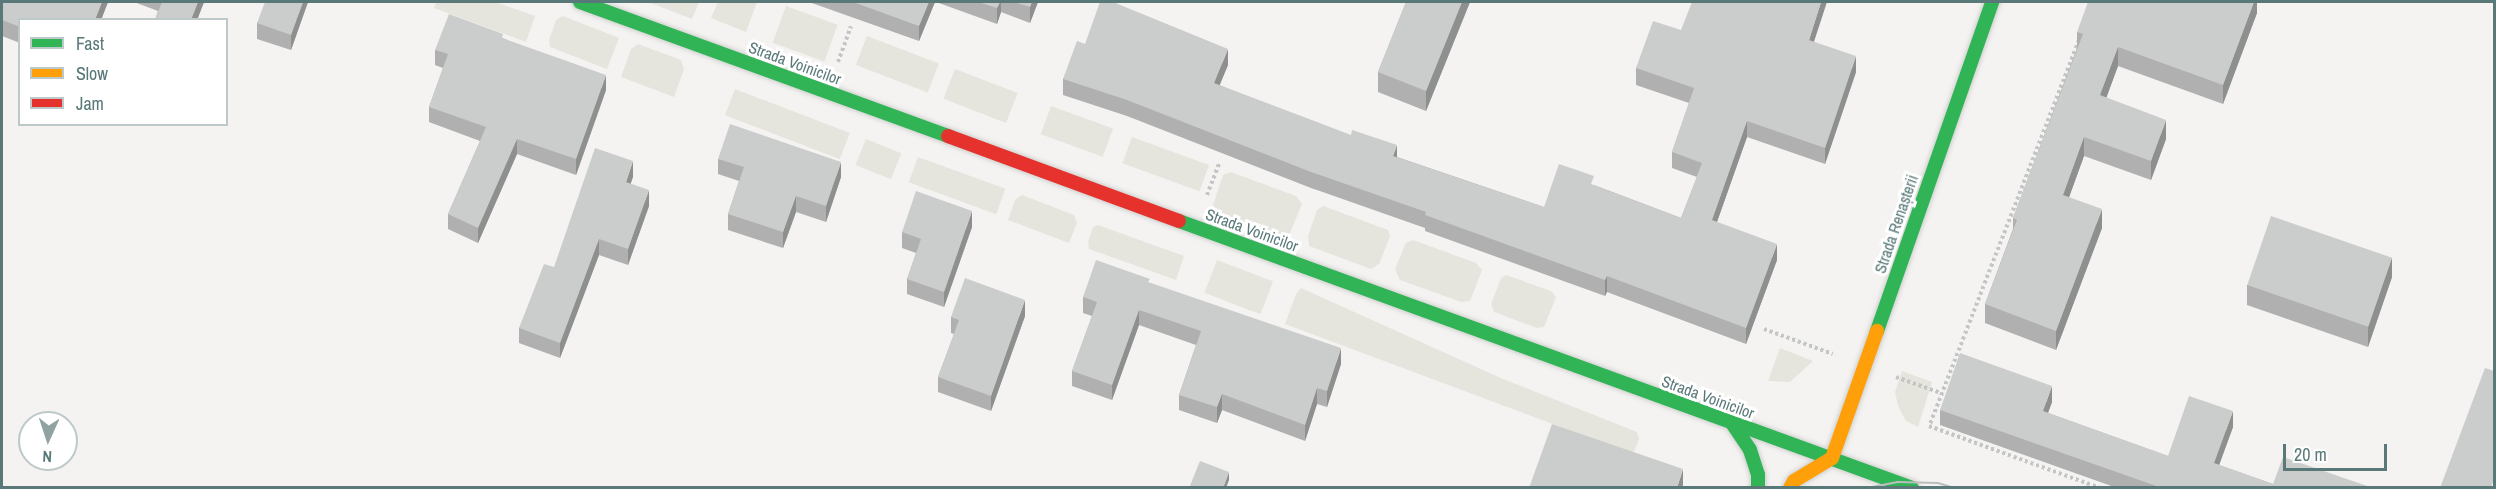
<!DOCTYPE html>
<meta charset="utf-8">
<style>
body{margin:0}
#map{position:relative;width:2496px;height:489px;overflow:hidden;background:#f4f3f1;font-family:"Archivo Narrow",sans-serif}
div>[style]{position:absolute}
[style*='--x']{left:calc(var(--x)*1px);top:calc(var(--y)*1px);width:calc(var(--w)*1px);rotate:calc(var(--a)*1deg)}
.green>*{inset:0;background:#e5e5de;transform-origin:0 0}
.path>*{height:4px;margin-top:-2px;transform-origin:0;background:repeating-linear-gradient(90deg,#c4c6c6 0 3px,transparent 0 6px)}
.roads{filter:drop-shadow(0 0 2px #cfd1d0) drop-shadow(0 0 2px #cfd1d0)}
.fast>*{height:14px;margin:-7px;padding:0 7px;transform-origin:7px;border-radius:7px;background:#30b455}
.slow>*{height:14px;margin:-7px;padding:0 7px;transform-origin:7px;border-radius:7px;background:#ff9f0a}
.jam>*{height:14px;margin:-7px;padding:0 7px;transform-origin:7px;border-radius:7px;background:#e5322d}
.tram>*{height:1.5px;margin:-0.75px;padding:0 0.75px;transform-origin:0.75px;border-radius:0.75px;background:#bbbebe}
.wall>*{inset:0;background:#afb0af}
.shaded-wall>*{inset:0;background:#8e908f}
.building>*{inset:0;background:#cbcdcc;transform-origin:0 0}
span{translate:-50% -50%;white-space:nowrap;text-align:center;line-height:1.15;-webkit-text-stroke:6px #fff;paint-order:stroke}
.street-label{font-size:16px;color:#597878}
.frame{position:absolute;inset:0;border:3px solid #597878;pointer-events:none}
.legend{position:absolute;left:18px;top:18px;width:210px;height:108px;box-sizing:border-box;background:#fff;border:2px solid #bdc9c9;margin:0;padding:8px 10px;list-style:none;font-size:18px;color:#597878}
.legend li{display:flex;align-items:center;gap:12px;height:30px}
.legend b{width:30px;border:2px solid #bdc9c9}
.north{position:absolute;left:18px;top:411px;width:60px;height:60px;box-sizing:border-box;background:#fff;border:2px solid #bdc9c9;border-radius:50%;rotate:183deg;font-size:16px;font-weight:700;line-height:24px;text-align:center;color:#597878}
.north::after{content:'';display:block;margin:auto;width:21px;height:27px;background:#8fa3a2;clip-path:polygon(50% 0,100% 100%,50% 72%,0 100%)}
.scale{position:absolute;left:2283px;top:444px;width:104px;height:27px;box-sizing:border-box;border:3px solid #597878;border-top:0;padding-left:8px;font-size:18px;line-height:21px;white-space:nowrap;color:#597878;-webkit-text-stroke:4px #fff;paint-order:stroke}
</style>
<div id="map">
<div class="green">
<div style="clip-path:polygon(436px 2px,495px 2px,535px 16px,526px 42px,434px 8px)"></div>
<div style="clip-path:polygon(648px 2px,699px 2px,692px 19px)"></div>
<div style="clip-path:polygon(718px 2px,757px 2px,746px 32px,711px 18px)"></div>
<div style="left:786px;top:6px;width:55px;height:39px;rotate:20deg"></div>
<div style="clip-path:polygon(563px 16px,619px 38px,607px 69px,550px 47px,549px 40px,556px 20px)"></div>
<div style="left:867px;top:36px;width:77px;height:31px;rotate:21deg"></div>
<div style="clip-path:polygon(638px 44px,681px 60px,684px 69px,674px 97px,621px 77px,631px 49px)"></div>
<div style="left:955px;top:69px;width:67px;height:32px;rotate:21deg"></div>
<div style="left:735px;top:89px;width:123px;height:28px;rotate:21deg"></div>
<div style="left:1051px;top:106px;width:66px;height:30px;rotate:20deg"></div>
<div style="left:1132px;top:137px;width:82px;height:28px;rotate:20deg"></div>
<div style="left:866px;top:139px;width:38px;height:28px;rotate:22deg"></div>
<div style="left:918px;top:157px;width:93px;height:27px;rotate:20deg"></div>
<div style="clip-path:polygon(1231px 172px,1296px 196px,1302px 204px,1290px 233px,1281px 236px,1219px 213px,1213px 205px,1223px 175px)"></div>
<div style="clip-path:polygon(1022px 195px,1074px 215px,1077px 223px,1069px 243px,1008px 220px,1015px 200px)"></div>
<div style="clip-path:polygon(1323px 206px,1388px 230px,1390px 237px,1379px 264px,1371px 269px,1309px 246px,1308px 236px,1317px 210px)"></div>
<div style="clip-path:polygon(1098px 225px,1184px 256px,1176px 280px,1089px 249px,1088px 242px,1093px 227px)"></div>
<div style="clip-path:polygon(1413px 240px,1476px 263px,1482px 270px,1470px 301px,1461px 302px,1400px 280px,1395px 269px,1406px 243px)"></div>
<div style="left:1217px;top:260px;width:60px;height:35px;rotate:21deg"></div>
<div style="clip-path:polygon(1506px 275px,1551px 291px,1556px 297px,1544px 327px,1537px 328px,1494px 312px,1491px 304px,1501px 278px)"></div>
<div style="clip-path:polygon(1301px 288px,1503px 379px,1637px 432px,1639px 439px,1633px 454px,1285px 324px,1296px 294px)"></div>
<div style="clip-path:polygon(1780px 348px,1813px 361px,1790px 382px,1768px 381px)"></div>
<div style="clip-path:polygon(1902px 371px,1932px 382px,1918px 427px,1906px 421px,1898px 406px,1895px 392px)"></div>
</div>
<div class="path">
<div style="--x:2079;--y:40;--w:414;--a:111.2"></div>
<div style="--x:1929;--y:426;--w:182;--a:19.9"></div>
<div style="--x:838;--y:62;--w:38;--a:-70"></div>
<div style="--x:1207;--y:195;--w:34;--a:-69"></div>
<div style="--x:1764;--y:329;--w:73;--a:19.9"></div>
<div style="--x:1896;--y:377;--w:48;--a:19.6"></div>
</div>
<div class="roads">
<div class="fast">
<div style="--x:580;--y:2;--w:392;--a:20"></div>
<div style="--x:1179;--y:221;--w:780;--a:20.01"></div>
<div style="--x:1877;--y:331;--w:349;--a:-70.7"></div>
<div style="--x:1732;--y:423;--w:32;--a:56"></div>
<div style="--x:1750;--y:450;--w:26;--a:72"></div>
<div style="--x:1758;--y:475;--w:13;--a:90"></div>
</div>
<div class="slow">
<div style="--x:1790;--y:488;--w:8;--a:-60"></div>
<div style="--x:1794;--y:481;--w:44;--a:-31.2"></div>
<div style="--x:1832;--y:458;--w:135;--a:-70.5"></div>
</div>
<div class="jam">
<div style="--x:948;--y:136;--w:246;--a:20.2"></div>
</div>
</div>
<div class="tram">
<div style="--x:1867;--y:488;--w:31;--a:-11"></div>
<div style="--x:1897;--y:482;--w:41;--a:1.4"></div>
<div style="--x:1938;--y:483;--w:19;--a:16"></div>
</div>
<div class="wall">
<div style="clip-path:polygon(2px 2px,108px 2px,101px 20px,20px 20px,20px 43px,2px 36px)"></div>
<div style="clip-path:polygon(134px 2px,204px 2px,197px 20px,155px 20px,158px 11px)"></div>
<div style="clip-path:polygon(308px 2px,291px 50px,257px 39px,257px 23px)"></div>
<div style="clip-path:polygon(809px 2px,935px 2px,919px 41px)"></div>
<div style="clip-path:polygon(936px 2px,1038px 2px,1030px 23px,1001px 12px,997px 24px)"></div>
<div style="clip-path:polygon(1405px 2px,1470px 2px,1426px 111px,1378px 92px,1378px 72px,1406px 2px)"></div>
<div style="clip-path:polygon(2257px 2px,2257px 13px,2223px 104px,2118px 66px,2106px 98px,2166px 139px,2151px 180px,2084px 156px,2069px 197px,2102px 228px,2056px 350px,1985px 323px,1985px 304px,2013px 229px,2013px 218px,2077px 48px,2077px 32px)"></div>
<div style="clip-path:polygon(1681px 30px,1813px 42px,1856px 72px,1825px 164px,1747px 137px,1717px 222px,1777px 260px,1746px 344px,1607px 292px,1605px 296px,1425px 231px,1425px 228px,1311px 188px,1127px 116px,1063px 95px,1063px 79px,1085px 44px,1228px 65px,1219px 85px,1397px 157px,1544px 207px,1594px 185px,1681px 218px,1697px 177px,1672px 168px,1672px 152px,1689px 103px,1636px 85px,1636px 68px)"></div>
<div style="clip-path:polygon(503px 38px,606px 90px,576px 175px,517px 154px,478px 243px,448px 229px,448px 214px,480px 141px,429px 122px,429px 107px,443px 68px,435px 65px,435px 50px)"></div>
<div style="clip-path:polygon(718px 159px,841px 177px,826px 222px,796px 212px,783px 248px,728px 230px,728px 214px,739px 181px,718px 174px)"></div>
<div style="clip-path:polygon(633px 177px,630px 183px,649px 206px,628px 265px,599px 255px,560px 358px,519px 343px,519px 328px,554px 267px)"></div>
<div style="clip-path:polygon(972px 227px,944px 307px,907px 294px,907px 279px,916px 253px,902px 248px,902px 232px)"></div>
<div style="clip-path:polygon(2392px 277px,2368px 347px,2247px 305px,2247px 285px)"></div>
<div style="clip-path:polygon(1150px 283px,1341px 364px,1327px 407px,1317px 404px,1305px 441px,1222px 410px,1217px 423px,1179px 410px,1179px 395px,1196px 345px,1139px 325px,1112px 400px,1072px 386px,1072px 371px,1092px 316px,1083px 313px,1083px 297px)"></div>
<div style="clip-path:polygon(1025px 316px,991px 411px,938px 392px,938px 377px,954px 334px,951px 333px,951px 317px)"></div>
<div style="clip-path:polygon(2052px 402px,2048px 413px,2168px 456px,2233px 427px,2219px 465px,2273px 484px,2373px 488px,2117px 488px,1940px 425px,1940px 410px)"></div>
</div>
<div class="shaded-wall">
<div style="clip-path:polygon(102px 2px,108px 2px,101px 20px,95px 20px)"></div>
<div style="clip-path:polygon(198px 2px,204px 2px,197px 20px,191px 20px)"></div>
<div style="clip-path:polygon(303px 2px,308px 2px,291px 50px,291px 35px)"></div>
<div style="clip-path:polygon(929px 2px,935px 2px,919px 41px,919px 26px)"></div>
<div style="clip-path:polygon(1000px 2px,1001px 2px,1001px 12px,997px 24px,997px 8px)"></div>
<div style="clip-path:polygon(1032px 2px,1038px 2px,1030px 23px,1030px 7px)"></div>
<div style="clip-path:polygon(1462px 2px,1470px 2px,1426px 111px,1426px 91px)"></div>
<div style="clip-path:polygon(1821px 2px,1827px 2px,1809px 57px,1809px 40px)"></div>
<div style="clip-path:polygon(2254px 2px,2257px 2px,2257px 13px,2223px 104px,2223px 85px)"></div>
<div style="clip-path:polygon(2118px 47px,2118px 66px,2100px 115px,2100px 95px)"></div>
<div style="clip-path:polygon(1228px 49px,1228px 65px,1214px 99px,1214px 83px)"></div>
<div style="clip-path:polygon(1856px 56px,1856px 72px,1825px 164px,1825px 148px)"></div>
<div style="clip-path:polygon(606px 75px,606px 90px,576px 175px,576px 159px)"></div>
<div style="clip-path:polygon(2166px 120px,2166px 139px,2151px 180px,2151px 161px)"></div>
<div style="clip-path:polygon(1747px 121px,1747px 137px,1712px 236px,1712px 220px)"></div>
<div style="clip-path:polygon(2084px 137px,2084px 156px,2063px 214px,2063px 195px)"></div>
<div style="clip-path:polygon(517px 139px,517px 154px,478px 243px,478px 228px)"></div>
<div style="clip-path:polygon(1397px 145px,1397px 162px,1393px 156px)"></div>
<div style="clip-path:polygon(633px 161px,633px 177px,626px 197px,626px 182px)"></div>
<div style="clip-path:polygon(841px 162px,841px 177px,826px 222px,826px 206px)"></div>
<div style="clip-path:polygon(649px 190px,649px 206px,628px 265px,628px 249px)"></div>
<div style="clip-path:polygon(796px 196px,796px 212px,783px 248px,783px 232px)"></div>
<div style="clip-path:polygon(2102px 209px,2102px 228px,2056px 350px,2056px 331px)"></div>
<div style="clip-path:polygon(972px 211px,972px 227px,944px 307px,944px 292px)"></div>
<div style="clip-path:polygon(599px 239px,599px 255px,560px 358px,560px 343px)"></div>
<div style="clip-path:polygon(1777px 244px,1777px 260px,1746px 344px,1746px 328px)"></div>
<div style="clip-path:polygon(2392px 257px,2392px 277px,2368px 347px,2368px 327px)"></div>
<div style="clip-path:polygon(1607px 276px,1607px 292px,1605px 296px,1605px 280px)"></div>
<div style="clip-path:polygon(1025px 300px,1025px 316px,991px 411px,991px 396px)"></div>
<div style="clip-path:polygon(1139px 310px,1139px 325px,1112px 400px,1112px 385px)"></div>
<div style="clip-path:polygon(1341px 348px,1341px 364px,1327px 407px,1327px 391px)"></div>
<div style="clip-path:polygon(2052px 386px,2052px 402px,2043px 426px,2043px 411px)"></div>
<div style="clip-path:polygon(1317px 388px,1317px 404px,1305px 441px,1305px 425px)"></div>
<div style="clip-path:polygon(1222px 394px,1222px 410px,1217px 423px,1217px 407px)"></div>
<div style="clip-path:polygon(2233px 411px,2233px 427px,2214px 479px,2214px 463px)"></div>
<div style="clip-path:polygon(1683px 469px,1683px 485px,1682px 488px,1677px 488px)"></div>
<div style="clip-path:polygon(1229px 472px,1229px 480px,1226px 488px,1223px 488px)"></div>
</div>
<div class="building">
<div style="clip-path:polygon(2px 2px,102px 2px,95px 20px,20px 20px,20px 27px,2px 20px)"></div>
<div style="clip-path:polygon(162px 2px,198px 2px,191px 20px,155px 20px)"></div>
<div style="clip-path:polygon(265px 2px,303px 2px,291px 35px,257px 23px)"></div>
<div style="clip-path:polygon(853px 2px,929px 2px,919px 26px)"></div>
<div style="clip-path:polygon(978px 2px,1000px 2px,997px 8px)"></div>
<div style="clip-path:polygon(1014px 2px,1032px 2px,1030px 7px)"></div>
<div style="clip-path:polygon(1100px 2px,1113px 2px,1228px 49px,1214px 83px,1351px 135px,1352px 130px,1397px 145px,1393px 156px,1544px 207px,1559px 164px,1594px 176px,1591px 184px,1681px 218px,1702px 163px,1672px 152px,1694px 88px,1636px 68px,1653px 21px,1681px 30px,1692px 2px,1821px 2px,1809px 40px,1856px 56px,1825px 148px,1747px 121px,1712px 220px,1777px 244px,1746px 328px,1607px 276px,1605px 280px,1425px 215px,1426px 212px,1311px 172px,1127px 100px,1063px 79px,1077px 41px,1085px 44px)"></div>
<div style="clip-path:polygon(1406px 2px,1462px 2px,1426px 91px,1378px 72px)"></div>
<div style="clip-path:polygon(2088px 2px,2254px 2px,2223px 85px,2118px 47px,2100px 95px,2166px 120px,2151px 161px,2084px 137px,2063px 195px,2102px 209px,2056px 331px,1985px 304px,2017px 220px,2013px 218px,2083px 34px,2077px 32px)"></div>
<div style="clip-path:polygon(449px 14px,503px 34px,502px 38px,606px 75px,576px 159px,517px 139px,478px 228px,448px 214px,486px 127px,429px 107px,448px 54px,435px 50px)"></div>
<div style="clip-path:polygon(730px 124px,841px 162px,826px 206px,796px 196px,783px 232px,728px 214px,744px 167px,718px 159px)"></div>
<div style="clip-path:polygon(595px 148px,633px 161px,626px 182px,649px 190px,628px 249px,599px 239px,560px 343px,519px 328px,544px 264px,554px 267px)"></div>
<div style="clip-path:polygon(916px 191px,972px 211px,944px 292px,907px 279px,921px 239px,902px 232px)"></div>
<div style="left:2271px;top:216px;width:128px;height:73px;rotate:19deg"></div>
<div style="clip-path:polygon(1096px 260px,1150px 279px,1148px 282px,1341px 348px,1327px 391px,1317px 388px,1305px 425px,1222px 394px,1217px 407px,1179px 395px,1201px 331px,1139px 310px,1112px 385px,1072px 371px,1097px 302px,1083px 297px)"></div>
<div style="clip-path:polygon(965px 278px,1025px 300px,991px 396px,938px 377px,959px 320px,951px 317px)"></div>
<div style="clip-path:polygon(1960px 353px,2052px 386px,2043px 411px,2168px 456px,2189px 396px,2233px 411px,2214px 463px,2273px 484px,2283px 457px,2373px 488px,2162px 488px,1940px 410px)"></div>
<div style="clip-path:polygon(2485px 368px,2494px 371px,2494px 479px,2491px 488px,2440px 488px)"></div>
<div style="clip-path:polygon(1552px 424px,1683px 469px,1677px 488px,1529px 488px)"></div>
<div style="clip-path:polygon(1200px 461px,1229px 472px,1223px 488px,1189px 488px)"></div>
</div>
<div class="street-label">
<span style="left:795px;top:63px;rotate:20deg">Strada Voinicilor</span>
<span style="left:1896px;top:224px;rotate:-71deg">Strada Renașterii</span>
<span style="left:1252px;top:230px;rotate:20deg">Strada Voinicilor</span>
<span style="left:1708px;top:397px;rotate:20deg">Strada Voinicilor</span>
</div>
<div class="frame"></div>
<ul class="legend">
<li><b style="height:8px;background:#30b455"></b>Fast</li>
<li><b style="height:8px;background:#ff9f0a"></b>Slow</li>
<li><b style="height:8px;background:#e5322d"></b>Jam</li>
</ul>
<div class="north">N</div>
<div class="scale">20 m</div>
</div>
